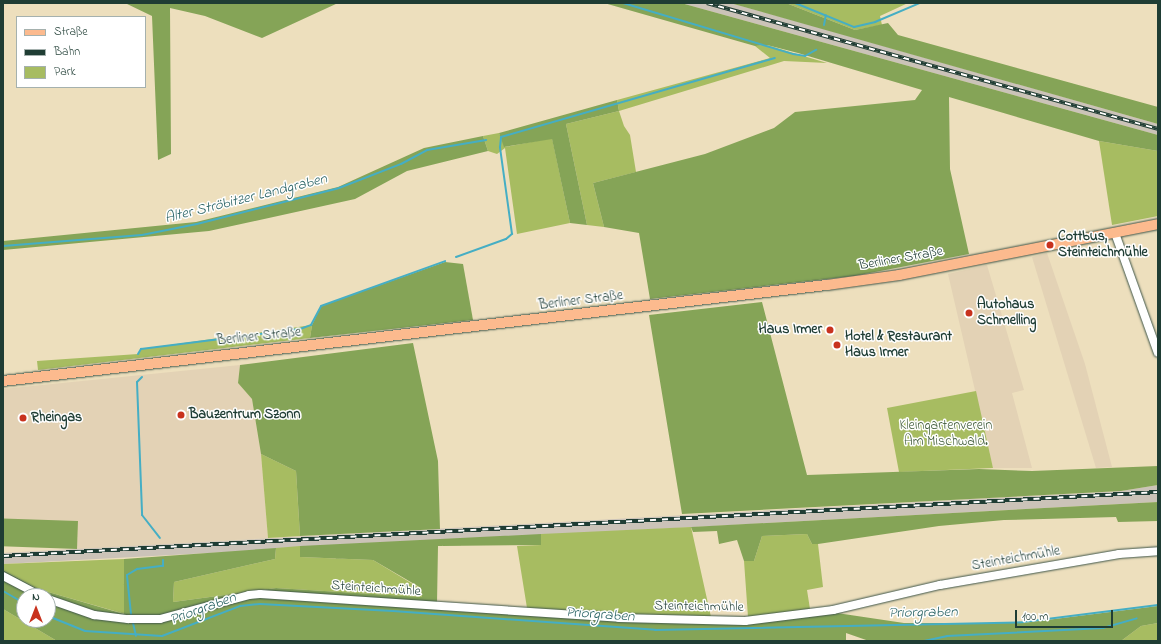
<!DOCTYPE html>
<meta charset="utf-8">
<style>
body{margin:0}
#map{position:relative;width:1161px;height:644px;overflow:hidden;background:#eddfbd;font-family:"Indie Flower",sans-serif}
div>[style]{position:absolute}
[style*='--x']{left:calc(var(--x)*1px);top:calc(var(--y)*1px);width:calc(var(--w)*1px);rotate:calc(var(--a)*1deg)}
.built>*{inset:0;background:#e3d2b5}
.industrial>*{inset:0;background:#cbc3b8}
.green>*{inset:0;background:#a7bc61}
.forest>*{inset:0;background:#85a457;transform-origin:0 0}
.stream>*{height:2px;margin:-1px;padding:0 1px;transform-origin:1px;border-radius:1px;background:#45aec4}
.roads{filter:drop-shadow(0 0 1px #3e5549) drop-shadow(0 0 1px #3e5549)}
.minor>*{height:8px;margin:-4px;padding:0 4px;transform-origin:4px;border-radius:4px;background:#fff}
.major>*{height:10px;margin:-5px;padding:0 5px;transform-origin:5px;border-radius:5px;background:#fcba8e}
.rail>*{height:3.5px;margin-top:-1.75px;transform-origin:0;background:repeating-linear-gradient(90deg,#fff 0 6px,#1f3d34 0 12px);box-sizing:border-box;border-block:1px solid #1f3d34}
.dots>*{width:11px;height:11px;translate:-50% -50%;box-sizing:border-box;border:2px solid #fff;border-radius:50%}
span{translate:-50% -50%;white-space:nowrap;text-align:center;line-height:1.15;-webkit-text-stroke:3px #fff;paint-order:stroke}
.poi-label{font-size:14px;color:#1f3d34;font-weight:700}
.left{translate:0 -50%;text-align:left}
.right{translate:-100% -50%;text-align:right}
.street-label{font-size:14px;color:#1f3d34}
.park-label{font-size:14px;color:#486342}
.water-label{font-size:15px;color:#2c6566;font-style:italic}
.frame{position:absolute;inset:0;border:4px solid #1f3d34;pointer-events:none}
.legend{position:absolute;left:16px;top:16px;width:130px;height:72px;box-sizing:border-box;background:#fff;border:1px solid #a5b1ae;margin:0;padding:5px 7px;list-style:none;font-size:12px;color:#1f3d34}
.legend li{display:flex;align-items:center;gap:8px;height:20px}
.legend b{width:20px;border:1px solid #a5b1ae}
.north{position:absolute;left:16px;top:588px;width:40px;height:40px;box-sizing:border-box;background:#fff;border:1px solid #a5b1ae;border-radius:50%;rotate:0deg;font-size:11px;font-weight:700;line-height:16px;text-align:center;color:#1f3d34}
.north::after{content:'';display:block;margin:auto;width:14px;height:18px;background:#c8321e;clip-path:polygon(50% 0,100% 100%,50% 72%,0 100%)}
.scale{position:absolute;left:1015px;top:610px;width:98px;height:18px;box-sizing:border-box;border:2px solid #1f3d34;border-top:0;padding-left:5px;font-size:12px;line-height:14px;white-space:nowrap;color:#1f3d34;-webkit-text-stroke:3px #fff;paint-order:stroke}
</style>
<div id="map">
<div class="built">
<div style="clip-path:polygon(1047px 253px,1085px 364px,1112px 467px,1096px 468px,1032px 257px)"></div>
<div style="clip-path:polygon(987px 265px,1024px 390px,1012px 393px,1032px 468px,993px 468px,948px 274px)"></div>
<div style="clip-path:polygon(240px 365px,238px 383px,252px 399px,261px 454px,268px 538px,77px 549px,78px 521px,3px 522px,3px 389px)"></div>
</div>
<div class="industrial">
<div style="clip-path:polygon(681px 3px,730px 3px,803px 23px,1158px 124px,1158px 135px)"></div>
<div style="clip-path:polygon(1158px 485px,1158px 502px,3px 564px,3px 553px,956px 500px,1121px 491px)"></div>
</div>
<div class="green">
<div style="clip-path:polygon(786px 3px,908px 3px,880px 16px,882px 25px,855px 30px)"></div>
<div style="clip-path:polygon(767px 45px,827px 63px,784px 61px,619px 111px,624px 126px,630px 135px,636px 172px,593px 183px,604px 227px,587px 225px,566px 124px,619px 111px,617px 100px,770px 58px,755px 46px)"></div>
<div style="clip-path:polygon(499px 133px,505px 147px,552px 138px,570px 223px,517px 234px,505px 148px,497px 154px,488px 151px,483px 136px)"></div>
<div style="clip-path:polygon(1099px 141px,1158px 151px,1158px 216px,1112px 225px)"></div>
<div style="clip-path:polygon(312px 325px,310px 338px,38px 370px,37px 361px,138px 354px,141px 349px)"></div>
<div style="clip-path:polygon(976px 391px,993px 468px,899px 472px,887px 408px)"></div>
<div style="clip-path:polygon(261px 454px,296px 471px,300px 536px,268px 538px)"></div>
<div style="clip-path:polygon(691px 527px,711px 617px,692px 624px,525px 614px,527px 608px,517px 546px,541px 545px,541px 534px)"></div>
<div style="clip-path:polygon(807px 534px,812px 544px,818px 544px,823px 587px,807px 590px,810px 609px,748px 617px,744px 561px,754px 561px,762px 536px)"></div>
<div style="clip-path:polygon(300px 546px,300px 557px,373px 560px,421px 589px,422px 597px,276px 588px,173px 602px,174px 582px,275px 559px,276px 548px)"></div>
<div style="clip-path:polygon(124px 559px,125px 614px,38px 589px,3px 570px,3px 564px)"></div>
<div style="clip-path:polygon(3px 609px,57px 641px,3px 641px)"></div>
<div style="clip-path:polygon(1158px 623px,1158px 641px,1121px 641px,1141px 626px)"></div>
</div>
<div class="forest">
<div style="clip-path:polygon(125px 3px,338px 3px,262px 38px,205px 16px,170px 8px,171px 154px,158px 160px,152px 16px)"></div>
<div style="clip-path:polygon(604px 3px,681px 3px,1158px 135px,1158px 151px,1099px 141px,949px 97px,950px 169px,969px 254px,854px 276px,650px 299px,639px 233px,604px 227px,593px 183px,705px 154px,774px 128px,795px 112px,915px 100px,922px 90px,798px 53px,767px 45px,755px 46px)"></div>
<div style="clip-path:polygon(730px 3px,786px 3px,855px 30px,888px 23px,898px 35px,1158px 107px,1158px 124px)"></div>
<div style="clip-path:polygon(617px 100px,619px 111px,566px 124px,587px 225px,570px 223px,552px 139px,504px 147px,499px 133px)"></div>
<div style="clip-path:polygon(483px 136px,488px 151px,407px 171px,355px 199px,209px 231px,3px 250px,3px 241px,196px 222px,338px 187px,424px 148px)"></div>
<div style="clip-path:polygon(445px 262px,463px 264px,473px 320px,310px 338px,312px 325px,321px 306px)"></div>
<div style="clip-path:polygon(762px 302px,807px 475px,979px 469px,1032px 471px,1158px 466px,1158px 485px,1121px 491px,682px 514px,649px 315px)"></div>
<div style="clip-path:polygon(413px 343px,438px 461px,440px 529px,300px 536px,296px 471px,261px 454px,252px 399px,238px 383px,240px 365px)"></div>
<div style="clip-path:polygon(1158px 502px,1158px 521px,1118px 522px,1116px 517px,1004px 520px,939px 526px,818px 544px,812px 544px,807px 534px,762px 536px,754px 561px,744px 561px,737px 540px,719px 544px,717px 531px,693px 532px,691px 527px)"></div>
<div style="left:78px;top:521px;width:28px;height:75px;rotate:92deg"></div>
<div style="clip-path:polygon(evenodd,541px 534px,541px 545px,438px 546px,437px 603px,528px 608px,525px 613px,692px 624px,695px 616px,748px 617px,810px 609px,904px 623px,1023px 623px,1158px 606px,1158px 623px,1141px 626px,1121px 641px,869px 641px,846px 633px,846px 641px,57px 641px,3px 609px,3px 570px,38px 589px,124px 614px,124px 559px,276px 548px,275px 559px,174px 582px,173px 602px,276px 588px,422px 597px,421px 588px,373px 560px,300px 557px,300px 546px,541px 534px,24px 596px,48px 596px,48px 620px,24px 620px,24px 596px)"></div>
</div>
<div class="stream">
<div style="--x:623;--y:3;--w:177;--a:16.7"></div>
<div style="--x:793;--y:54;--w:12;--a:9"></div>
<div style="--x:805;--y:56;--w:13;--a:-29"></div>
<div style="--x:795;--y:3;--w:64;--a:22.1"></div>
<div style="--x:854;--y:27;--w:22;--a:-13"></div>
<div style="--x:875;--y:22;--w:49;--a:-22.9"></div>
<div style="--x:824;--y:25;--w:10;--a:-79"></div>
<div style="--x:3;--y:246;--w:139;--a:-4.5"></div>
<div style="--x:142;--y:235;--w:56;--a:-11.3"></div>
<div style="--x:197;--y:224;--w:146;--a:-14.2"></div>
<div style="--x:339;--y:188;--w:66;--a:-21.2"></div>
<div style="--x:401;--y:164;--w:30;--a:-28"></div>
<div style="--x:427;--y:150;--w:60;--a:-9.6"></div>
<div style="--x:456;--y:257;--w:53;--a:-19.8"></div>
<div style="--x:506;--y:239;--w:8;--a:-40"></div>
<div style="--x:512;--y:234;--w:88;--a:-97.9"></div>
<div style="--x:500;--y:147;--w:10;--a:-84"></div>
<div style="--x:501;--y:137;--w:285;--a:-16.1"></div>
<div style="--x:138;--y:354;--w:6;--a:-59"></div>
<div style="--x:141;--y:349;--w:160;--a:-7.2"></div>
<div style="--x:300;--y:329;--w:12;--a:-20"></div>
<div style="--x:311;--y:325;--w:21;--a:-62"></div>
<div style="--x:321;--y:306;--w:132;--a:-19.9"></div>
<div style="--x:142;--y:377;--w:7;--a:135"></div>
<div style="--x:137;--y:382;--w:133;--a:87.8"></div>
<div style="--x:142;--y:515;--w:29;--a:52"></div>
<div style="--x:3;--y:591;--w:24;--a:30"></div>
<div style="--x:131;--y:614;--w:39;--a:-96"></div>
<div style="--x:127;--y:575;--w:12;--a:-31"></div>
<div style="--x:137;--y:569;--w:26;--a:-7"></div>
<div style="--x:163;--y:566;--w:6;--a:-90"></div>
<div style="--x:48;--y:616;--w:40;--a:22"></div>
<div style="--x:85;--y:631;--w:77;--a:3.7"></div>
<div style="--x:162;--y:636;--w:84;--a:-21"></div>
<div style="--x:240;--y:606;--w:20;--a:-6"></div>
<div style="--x:260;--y:604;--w:133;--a:3"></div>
<div style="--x:393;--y:611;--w:263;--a:4.1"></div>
<div style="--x:655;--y:630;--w:368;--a:-1.2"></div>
<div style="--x:1023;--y:622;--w:136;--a:-7.2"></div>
<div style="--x:133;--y:623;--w:13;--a:77"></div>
<div style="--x:924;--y:641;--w:24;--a:-12"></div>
<div style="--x:947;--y:636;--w:156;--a:-2.9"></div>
<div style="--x:1103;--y:628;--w:35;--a:-16"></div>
</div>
<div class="roads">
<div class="minor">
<div style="--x:1115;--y:233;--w:127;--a:70.3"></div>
<div style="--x:3;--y:576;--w:43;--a:27.8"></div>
<div style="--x:48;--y:599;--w:49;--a:19.2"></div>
<div style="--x:94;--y:615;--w:34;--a:7"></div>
<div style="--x:128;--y:619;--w:32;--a:0"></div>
<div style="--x:160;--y:619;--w:92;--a:-15.1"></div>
<div style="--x:249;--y:595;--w:11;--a:-5"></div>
<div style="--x:260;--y:594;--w:360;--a:3.8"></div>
<div style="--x:619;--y:618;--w:126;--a:1.4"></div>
<div style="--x:745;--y:621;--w:89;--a:-7.1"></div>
<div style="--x:833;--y:610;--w:110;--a:-13.2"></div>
<div style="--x:940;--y:585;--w:182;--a:-9.8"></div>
<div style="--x:1119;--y:554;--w:39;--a:-4"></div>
</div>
<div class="major">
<div style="--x:3;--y:381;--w:830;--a:-6.65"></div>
<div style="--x:827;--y:285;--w:73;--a:-7.9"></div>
<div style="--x:899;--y:275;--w:264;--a:-11.1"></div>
</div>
</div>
<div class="rail">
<div style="--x:707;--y:3;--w:468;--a:15.6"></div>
<div style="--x:3;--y:556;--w:1157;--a:-3.17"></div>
</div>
<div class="dots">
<div style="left:1050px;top:245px;background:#c8321e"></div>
<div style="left:969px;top:313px;background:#c8321e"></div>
<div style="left:830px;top:330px;background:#c8321e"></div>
<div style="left:837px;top:345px;background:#c8321e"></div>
<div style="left:181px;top:415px;background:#c8321e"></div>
<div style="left:23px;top:418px;background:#c8321e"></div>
</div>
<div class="poi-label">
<span class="left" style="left:1058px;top:245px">Cottbus,<br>Steinteichmühle</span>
<span class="left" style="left:977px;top:313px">Autohaus<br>Schmelling</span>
<span class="right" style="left:822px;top:330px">Haus Irmer</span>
<span class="left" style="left:845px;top:345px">Hotel &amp; Restaurant<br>Haus Irmer</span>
<span class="left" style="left:189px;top:415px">Bauzentrum Szonn</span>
<span class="left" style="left:31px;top:418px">Rheingas</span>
</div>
<div class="street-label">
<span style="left:901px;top:259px;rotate:-10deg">Berliner Straße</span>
<span style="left:581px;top:301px;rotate:-7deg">Berliner Straße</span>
<span style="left:259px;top:337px;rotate:-6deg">Berliner Straße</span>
<span style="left:1016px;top:559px;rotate:-10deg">Steinteichmühle</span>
<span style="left:376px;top:589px;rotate:4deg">Steinteichmühle</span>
<span style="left:699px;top:607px;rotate:1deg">Steinteichmühle</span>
</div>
<div class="park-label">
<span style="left:946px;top:434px">Kleingartenverein<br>Am Mischwald.</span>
</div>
<div class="water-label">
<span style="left:246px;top:199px;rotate:-14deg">Alter Ströbitzer Landgraben</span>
<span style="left:203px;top:609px;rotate:-20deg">Priorgraben</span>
<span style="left:923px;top:613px;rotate:-1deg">Priorgraben</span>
<span style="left:600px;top:615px;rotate:4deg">Priorgraben</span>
</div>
<div class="frame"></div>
<ul class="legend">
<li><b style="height:5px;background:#fcba8e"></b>Straße</li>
<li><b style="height:5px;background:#1f3d34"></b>Bahn</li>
<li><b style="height:11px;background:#a7bc61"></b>Park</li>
</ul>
<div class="north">N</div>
<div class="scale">100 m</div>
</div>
